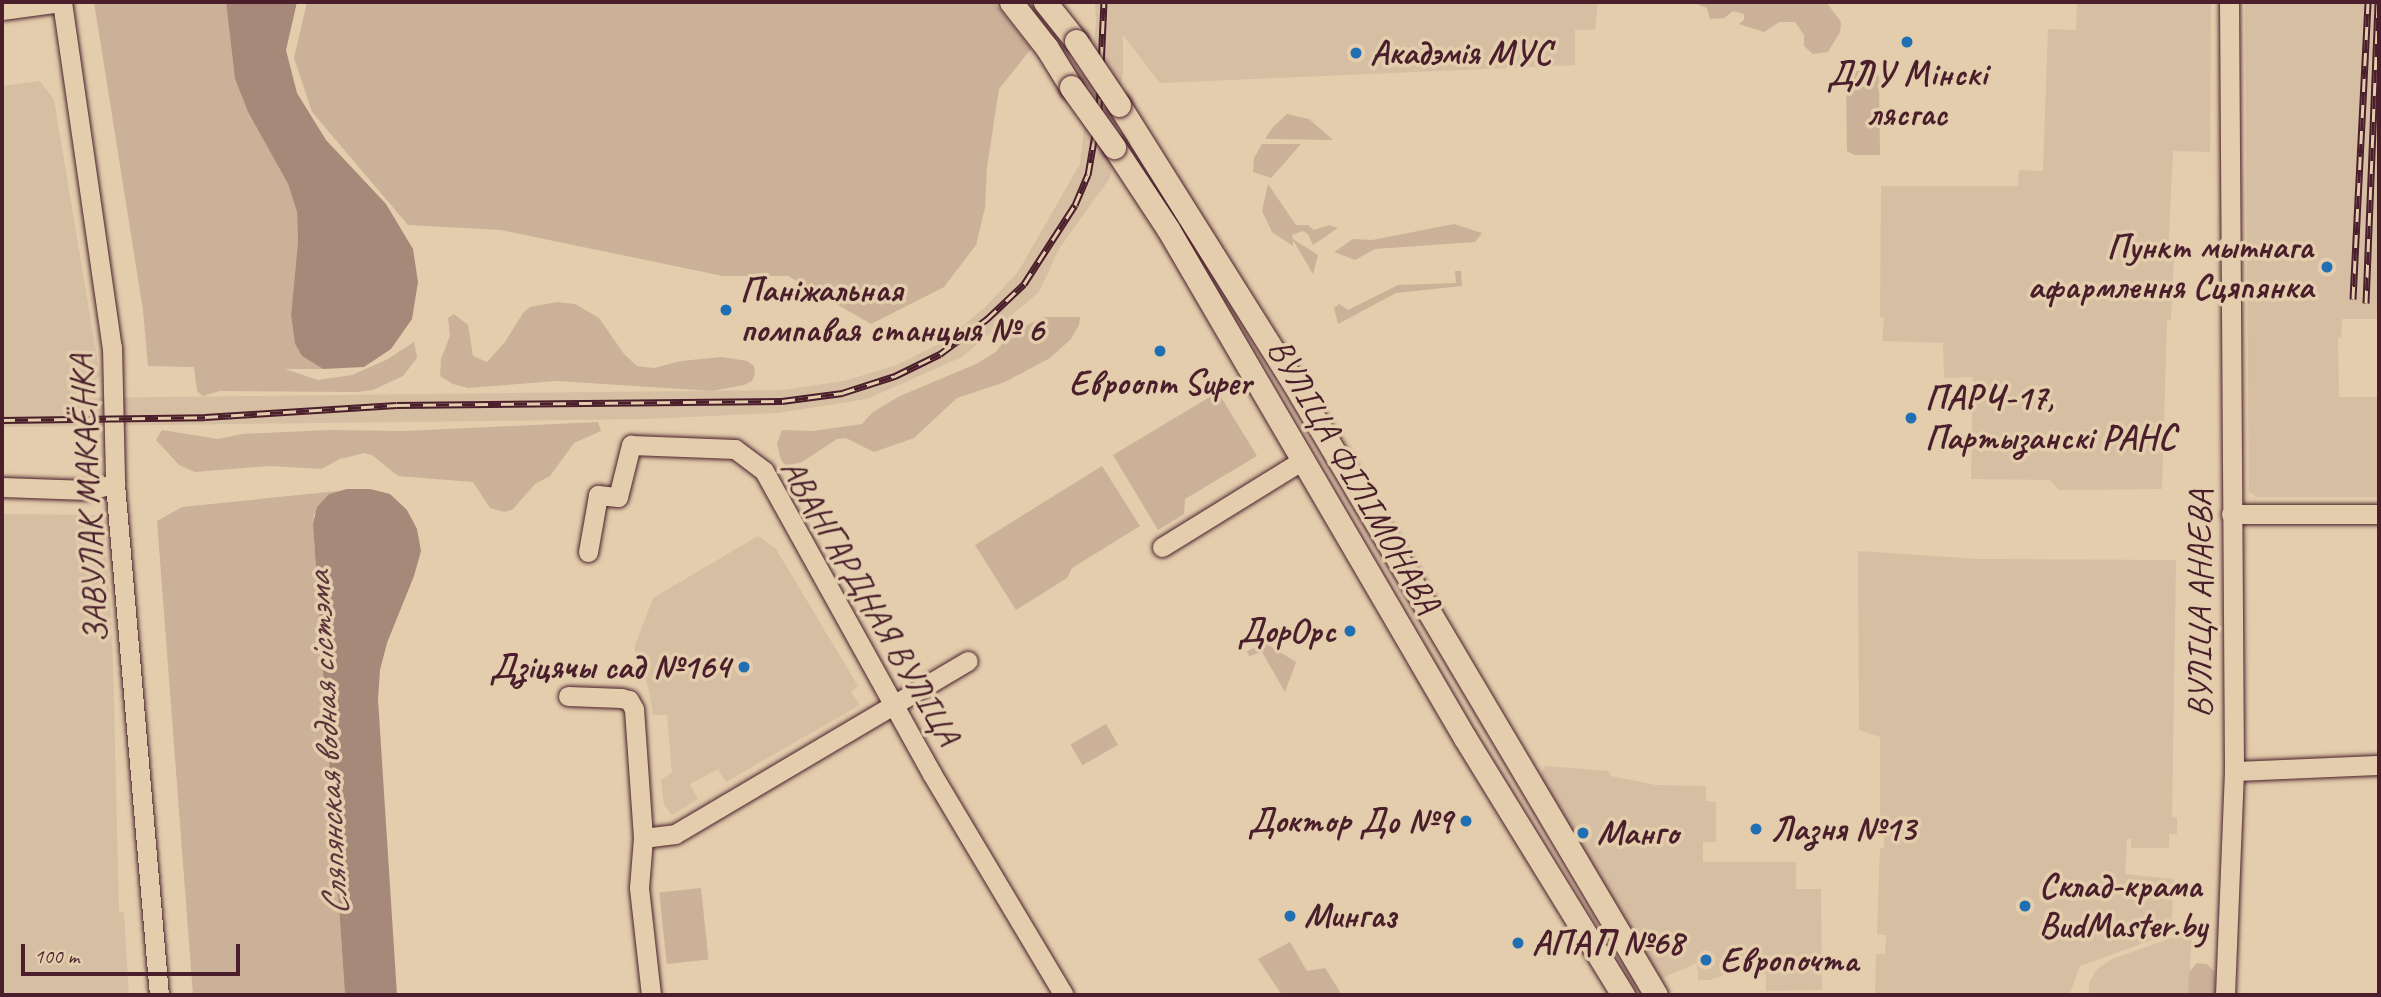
<!DOCTYPE html>
<meta charset="utf-8">
<style>
body{margin:0}
#map{position:relative;width:2381px;height:997px;overflow:hidden;background:#e3cdad;font-family:Caveat,sans-serif}
div>[style]{position:absolute}
[style*='--x']{left:calc(var(--x)*1px);top:calc(var(--y)*1px);width:calc(var(--w)*1px);rotate:calc(var(--a)*1deg)}
.built>*{inset:0;background:#d6bea2}
.green>*{inset:0;background:#cab198;transform-origin:0 0}
.water>*{inset:0;background:#a7897a}
.roads{filter:drop-shadow(0 0 2px #4a1f2b) drop-shadow(0 0 2px #4a1f2b)}
.minor>*{height:19px;margin:-9.5px;padding:0 9.5px;transform-origin:9.5px;border-radius:9.5px;background:#e3cdad}
.major>*{height:23px;margin:-11.5px;padding:0 11.5px;transform-origin:11.5px;border-radius:11.5px;background:#e3cdad}
.rail>*{height:7px;margin-top:-3.5px;transform-origin:0;background:repeating-linear-gradient(90deg,#e3cdad 0 13px,#4a1f2b 0 26px);box-sizing:border-box;border-block:2px solid #4a1f2b}
.bridges{filter:drop-shadow(0 0 2px #4a1f2b) drop-shadow(0 0 2px #4a1f2b)}
.major-bridge>*{height:23px;margin:-11.5px;padding:0 11.5px;transform-origin:11.5px;border-radius:11.5px;background:#e3cdad}
.dots>*{width:19px;height:19px;translate:-50% -50%;box-sizing:border-box;border:4px solid #e3cdad;border-radius:50%}
span{translate:-50% -50%;white-space:nowrap;text-align:center;line-height:1.15;-webkit-text-stroke:7px #e3cdad;paint-order:stroke}
.poi-label{font-size:35px;color:#4a1f2b;font-weight:700}
.left{translate:0 -50%;text-align:left}
.right{translate:-100% -50%;text-align:right}
.street-label{font-size:35px;color:#4a1f2b}
.water-label{font-size:37px;color:#5d343b;font-style:italic}
.frame{position:absolute;inset:0;border:4px solid #4a1f2b;pointer-events:none}
.scale{position:absolute;left:21px;top:944px;width:219px;height:32px;box-sizing:border-box;border:4px solid #4a1f2b;border-top:0;padding-left:9px;font-size:21px;line-height:24px;white-space:nowrap;color:#4a1f2b;-webkit-text-stroke:5px #e3cdad;paint-order:stroke}
</style>
<div id="map">
<div class="built">
<div style="clip-path:polygon(1095px 2px,1598px 2px,1595px 30px,1575px 30px,1575px 65px,1160px 83px,1123px 35px,1123px 72px,1110px 178px,1059px 249px,1039px 292px,962px 357px,867px 399px,777px 413px,646px 419px,2px 427px,2px 86px,40px 81px,54px 100px,100px 376px,70px 398px,782px 390px,844px 381px,897px 365px,945px 341px,985px 307px,1018px 272px,1080px 164px,1096px 24px)"></div>
<div style="clip-path:polygon(2077px 2px,2211px 2px,2210px 152px,2173px 151px,2168px 255px,2174px 257px,2171px 320px,2167px 321px,2162px 489px,2059px 490px,2050px 480px,1971px 479px,1973px 377px,1944px 378px,1943px 343px,1882px 341px,1884px 317px,1880px 317px,1881px 186px,2018px 186px,2019px 170px,2043px 171px,2048px 29px,2076px 30px)"></div>
<div style="clip-path:polygon(2245px 2px,2379px 2px,2379px 319px,2342px 319px,2341px 338px,2338px 338px,2339px 397px,2379px 397px,2379px 497px,2257px 497px,2249px 492px)"></div>
<div style="clip-path:polygon(2px 514px,96px 515px,102px 528px,108px 571px,113px 663px,119px 912px,129px 913px,124px 913px,129px 995px,2px 995px)"></div>
<div style="clip-path:polygon(758px 536px,776px 549px,858px 686px,851px 692px,860px 705px,726px 782px,718px 769px,690px 784px,698px 799px,672px 815px,664px 805px,661px 780px,672px 772px,667px 715px,653px 715px,648px 686px,634px 648px,653px 598px)"></div>
<div style="clip-path:polygon(1858px 551px,1978px 559px,2176px 560px,2172px 817px,2177px 818px,2177px 834px,2169px 834px,2169px 848px,2131px 848px,2131px 839px,2127px 839px,2125px 874px,2174px 879px,2171px 933px,2080px 966px,2070px 993px,1875px 995px,1876px 954px,1885px 954px,1886px 935px,1877px 934px,1880px 848px,1884px 848px,1885px 818px,1880px 818px,1880px 737px,1859px 730px)"></div>
<div style="clip-path:polygon(1545px 766px,1608px 771px,1611px 776px,1656px 785px,1706px 786px,1706px 801px,1716px 802px,1716px 842px,1703px 842px,1703px 862px,1796px 862px,1796px 889px,1821px 889px,1822px 990px,1766px 991px,1766px 974px,1755px 974px,1755px 963px,1710px 980px,1698px 980px,1697px 963px,1660px 979px,1543px 784px,1541px 773px)"></div>
<div style="clip-path:polygon(2177px 936px,2192px 936px,2188px 995px,2089px 995px,2089px 983px,2097px 969px,2112px 959px)"></div>
</div>
<div class="green">
<div style="clip-path:polygon(94px 2px,226px 2px,235px 79px,248px 112px,288px 184px,297px 212px,298px 242px,291px 315px,295px 344px,302px 356px,323px 369px,285px 369px,318px 380px,352px 375px,386px 360px,414px 342px,417px 358px,403px 376px,373px 390px,357px 392px,220px 391px,203px 396px,197px 391px,194px 367px,148px 366px,143px 310px)"></div>
<div style="clip-path:polygon(307px 2px,994px 2px,1031px 49px,999px 89px,987px 167px,985px 208px,976px 245px,944px 287px,871px 324px,788px 276px,723px 276px,501px 230px,408px 225px,312px 112px,294px 58px)"></div>
<div style="clip-path:polygon(1021px 2px,1030px 2px,1052px 31px,1117px 121px,1116px 130px)"></div>
<div style="clip-path:polygon(1692px 2px,1826px 2px,1841px 22px,1840px 32px,1828px 52px,1813px 54px,1804px 46px,1804px 35px,1795px 22px,1779px 22px,1764px 32px,1739px 24px,1744px 20px,1744px 14px,1733px 11px,1724px 18px,1710px 19px,1707px 8px)"></div>
<div style="clip-path:polygon(1852px 71px,1873px 71px,1879px 76px,1880px 155px,1854px 155px,1847px 151px,1846px 78px,1847px 73px)"></div>
<div style="clip-path:polygon(1287px 114px,1309px 119px,1333px 140px,1265px 139px,1273px 127px)"></div>
<div style="clip-path:polygon(1262px 144px,1301px 144px,1271px 178px,1253px 172px,1254px 158px)"></div>
<div style="clip-path:polygon(1268px 184px,1296px 225px,1308px 225px,1314px 230px,1329px 225px,1338px 228px,1313px 245px,1308px 234px,1303px 231px,1292px 235px,1293px 239px,1318px 255px,1313px 274px,1293px 240px,1293px 246px,1272px 232px,1262px 211px)"></div>
<div style="clip-path:polygon(1454px 224px,1482px 233px,1475px 242px,1375px 249px,1355px 260px,1334px 252px,1353px 239px,1372px 240px)"></div>
<div style="clip-path:polygon(1455px 271px,1461px 271px,1462px 286px,1396px 293px,1338px 324px,1334px 308px,1339px 304px,1348px 310px,1398px 285px,1456px 283px)"></div>
<div style="clip-path:polygon(557px 302px,575px 304px,599px 318px,624px 354px,637px 366px,654px 368px,681px 361px,722px 357px,747px 361px,754px 366px,755px 374px,752px 381px,744px 385px,712px 391px,557px 381px,468px 388px,453px 384px,440px 376px,441px 359px,450px 336px,448px 318px,454px 314px,468px 325px,473px 356px,487px 362px,505px 342px,523px 313px,530px 307px)"></div>
<div style="clip-path:polygon(1044px 317px,1080px 317px,1079px 325px,1071px 339px,1050px 358px,1005px 382px,957px 398px,914px 438px,874px 452px,846px 438px,837px 439px,802px 462px,786px 466px,781px 460px,777px 444px,782px 430px,813px 431px,862px 424px,873px 412px,900px 396px,976px 364px,996px 352px,1009px 334px)"></div>
<div style="clip-path:polygon(1218px 392px,1257px 456px,1185px 499px,1184px 514px,1158px 530px,1113px 455px)"></div>
<div style="clip-path:polygon(598px 422px,601px 431px,574px 443px,550px 476px,535px 484px,513px 509px,505px 512px,490px 508px,473px 482px,398px 476px,372px 455px,364px 453px,340px 459px,321px 469px,270px 466px,195px 472px,179px 465px,156px 440px,162px 430px,218px 439px,242px 434px,329px 430px,405px 431px)"></div>
<div style="clip-path:polygon(1102px 466px,1140px 526px,1072px 568px,1067px 578px,1016px 610px,975px 545px)"></div>
<div style="clip-path:polygon(338px 491px,329px 494px,314px 515px,313px 524px,345px 995px,193px 995px,157px 521px,182px 507px)"></div>
<div style="clip-path:polygon(1265px 643px,1296px 662px,1285px 692px,1262px 652px,1249px 656px,1247px 651px)"></div>
<div style="left:1106px;top:724px;width:24px;height:41px;rotate:60deg"></div>
<div style="left:701px;top:888px;width:72px;height:42px;rotate:84deg"></div>
<div style="clip-path:polygon(1290px 942px,1307px 971px,1325px 968px,1342px 995px,1282px 995px,1258px 959px)"></div>
<div style="clip-path:polygon(2197px 963px,2207px 964px,2215px 972px,2215px 995px,2188px 995px,2189px 972px)"></div>
</div>
<div class="water">
<div style="clip-path:polygon(226px 2px,297px 2px,286px 50px,297px 93px,326px 140px,386px 204px,413px 249px,418px 282px,412px 319px,391px 349px,364px 367px,323px 369px,302px 356px,295px 344px,291px 315px,298px 242px,297px 212px,288px 184px,248px 112px,235px 79px)"></div>
<div style="clip-path:polygon(370px 489px,390px 494px,407px 510px,417px 529px,421px 551px,414px 576px,387px 643px,380px 670px,378px 699px,397px 995px,345px 995px,313px 524px,317px 507px,329px 494px,347px 489px)"></div>
</div>
<div class="roads">
<div class="minor">
<div style="--x:62;--y:2;--w:349;--a:81.8"></div>
<div style="--x:112;--y:347;--w:137;--a:88.7"></div>
<div style="--x:115;--y:484;--w:513;--a:85.08"></div>
<div style="--x:2;--y:10;--w:61;--a:-7.6"></div>
<div style="--x:2;--y:487;--w:86;--a:2"></div>
<div style="--x:88;--y:490;--w:28;--a:-13"></div>
<div style="--x:2231;--y:514;--w:148;--a:0"></div>
<div style="--x:1162;--y:547;--w:166;--a:-31.7"></div>
<div style="--x:588;--y:552;--w:58;--a:-80"></div>
<div style="--x:598;--y:495;--w:20;--a:6"></div>
<div style="--x:618;--y:497;--w:54;--a:-76"></div>
<div style="--x:631;--y:445;--w:104;--a:2.2"></div>
<div style="--x:735;--y:449;--w:36;--a:37"></div>
<div style="--x:764;--y:471;--w:346;--a:61"></div>
<div style="--x:932;--y:774;--w:257;--a:59.2"></div>
<div style="--x:568;--y:696;--w:53;--a:2.2"></div>
<div style="--x:621;--y:698;--w:8;--a:14"></div>
<div style="--x:629;--y:700;--w:10;--a:61"></div>
<div style="--x:634;--y:709;--w:129;--a:86"></div>
<div style="--x:643;--y:838;--w:50;--a:94.6"></div>
<div style="--x:639;--y:888;--w:108;--a:83.6"></div>
<div style="--x:2234;--y:771;--w:145;--a:-2.4"></div>
<div style="--x:643;--y:838;--w:32;--a:-7"></div>
<div style="--x:675;--y:834;--w:340;--a:-30.6"></div>
<div style="--x:2225;--y:995;--w:224;--a:-87.7"></div>
<div style="--x:2234;--y:771;--w:769;--a:-90.37"></div>
</div>
<div class="major">
<div style="--x:1011;--y:2;--w:58;--a:52"></div>
<div style="--x:1047;--y:48;--w:46;--a:58.4"></div>
<div style="--x:1045;--y:2;--w:50;--a:51.5"></div>
<div style="--x:1119;--y:105;--w:329;--a:57.9"></div>
<div style="--x:1294;--y:384;--w:710;--a:59.35"></div>
<div style="--x:1114;--y:147;--w:98;--a:56.6"></div>
<div style="--x:1168;--y:229;--w:589;--a:59.74"></div>
<div style="--x:1465;--y:738;--w:302;--a:58.4"></div>
</div>
</div>
<div class="rail">
<div style="--x:2353;--y:299;--w:297;--a:-87.1"></div>
<div style="--x:2366;--y:303;--w:301;--a:-87.7"></div>
<div style="--x:2;--y:420;--w:203;--a:-0.8"></div>
<div style="--x:205;--y:417;--w:192;--a:-3.6"></div>
<div style="--x:397;--y:405;--w:385;--a:-0.6"></div>
<div style="--x:782;--y:401;--w:61;--a:-7.6"></div>
<div style="--x:842;--y:393;--w:56;--a:-17.8"></div>
<div style="--x:895;--y:376;--w:50;--a:-26.1"></div>
<div style="--x:940;--y:354;--w:59;--a:-36.7"></div>
<div style="--x:987;--y:319;--w:51;--a:-43.4"></div>
<div style="--x:1024;--y:284;--w:94;--a:-57.2"></div>
<div style="--x:1075;--y:205;--w:33;--a:-67"></div>
<div style="--x:1088;--y:175;--w:65;--a:-80.2"></div>
<div style="--x:1099;--y:111;--w:109;--a:-87.4"></div>
</div>
<div class="bridges">
<div class="major-bridge">
<div style="--x:1076;--y:41;--w:77;--a:56.1"></div>
<div style="--x:1071;--y:87;--w:74;--a:54.4"></div>
</div>
</div>
<div class="dots">
<div style="left:1907px;top:42px;background:#1f6fb2"></div>
<div style="left:1356px;top:53px;background:#1f6fb2"></div>
<div style="left:2327px;top:267px;background:#1f6fb2"></div>
<div style="left:726px;top:310px;background:#1f6fb2"></div>
<div style="left:1160px;top:351px;background:#1f6fb2"></div>
<div style="left:1911px;top:418px;background:#1f6fb2"></div>
<div style="left:1350px;top:631px;background:#1f6fb2"></div>
<div style="left:744px;top:667px;background:#1f6fb2"></div>
<div style="left:1466px;top:821px;background:#1f6fb2"></div>
<div style="left:1756px;top:829px;background:#1f6fb2"></div>
<div style="left:1583px;top:833px;background:#1f6fb2"></div>
<div style="left:2025px;top:906px;background:#1f6fb2"></div>
<div style="left:1290px;top:916px;background:#1f6fb2"></div>
<div style="left:1518px;top:943px;background:#1f6fb2"></div>
<div style="left:1706px;top:960px;background:#1f6fb2"></div>
</div>
<div class="poi-label">
<span class="left" style="left:1370px;top:53px">Акадэмія МУС</span>
<span style="left:1907px;top:94px">ДЛУ Мінскі<br>лясгас</span>
<span class="right" style="left:2313px;top:267px">Пункт мытнага<br>афармлення Сцяпянка</span>
<span class="left" style="left:740px;top:310px">Паніжальная<br>помпавая станцыя № 6</span>
<span style="left:1160px;top:383px">Евроопт Super</span>
<span class="left" style="left:1925px;top:418px">ПАРЧ-17,<br>Партызанскі РАНС</span>
<span class="right" style="left:1336px;top:631px">ДорОрс</span>
<span class="right" style="left:730px;top:667px">Дзіцячы сад №164</span>
<span class="right" style="left:1452px;top:821px">Доктор До №9</span>
<span class="left" style="left:1770px;top:829px">Лазня №13</span>
<span class="left" style="left:1597px;top:833px">Манго</span>
<span class="left" style="left:2039px;top:906px">Склад-крама<br>BudMaster.by</span>
<span class="left" style="left:1304px;top:916px">Мингаз</span>
<span class="left" style="left:1532px;top:943px">АПАП №68</span>
<span class="left" style="left:1720px;top:960px">Европочта</span>
</div>
<div class="street-label">
<span style="left:1354px;top:476px;rotate:60deg">ВУЛІЦА ФІЛІМОНАВА</span>
<span style="left:89px;top:499px;rotate:-93deg">ЗАВУЛАК МАКАЁНКА</span>
<span style="left:870px;top:602px;rotate:60deg">АВАНГАРДНАЯ ВУЛІЦА</span>
<span style="left:2200px;top:604px;rotate:-90deg">ВУЛІЦА АНАЕВА</span>
</div>
<div class="water-label">
<span style="left:327px;top:744px;rotate:-93deg">Сляпянская водная сістэма</span>
</div>
<div class="frame"></div>
<div class="scale">100 m</div>
</div>
